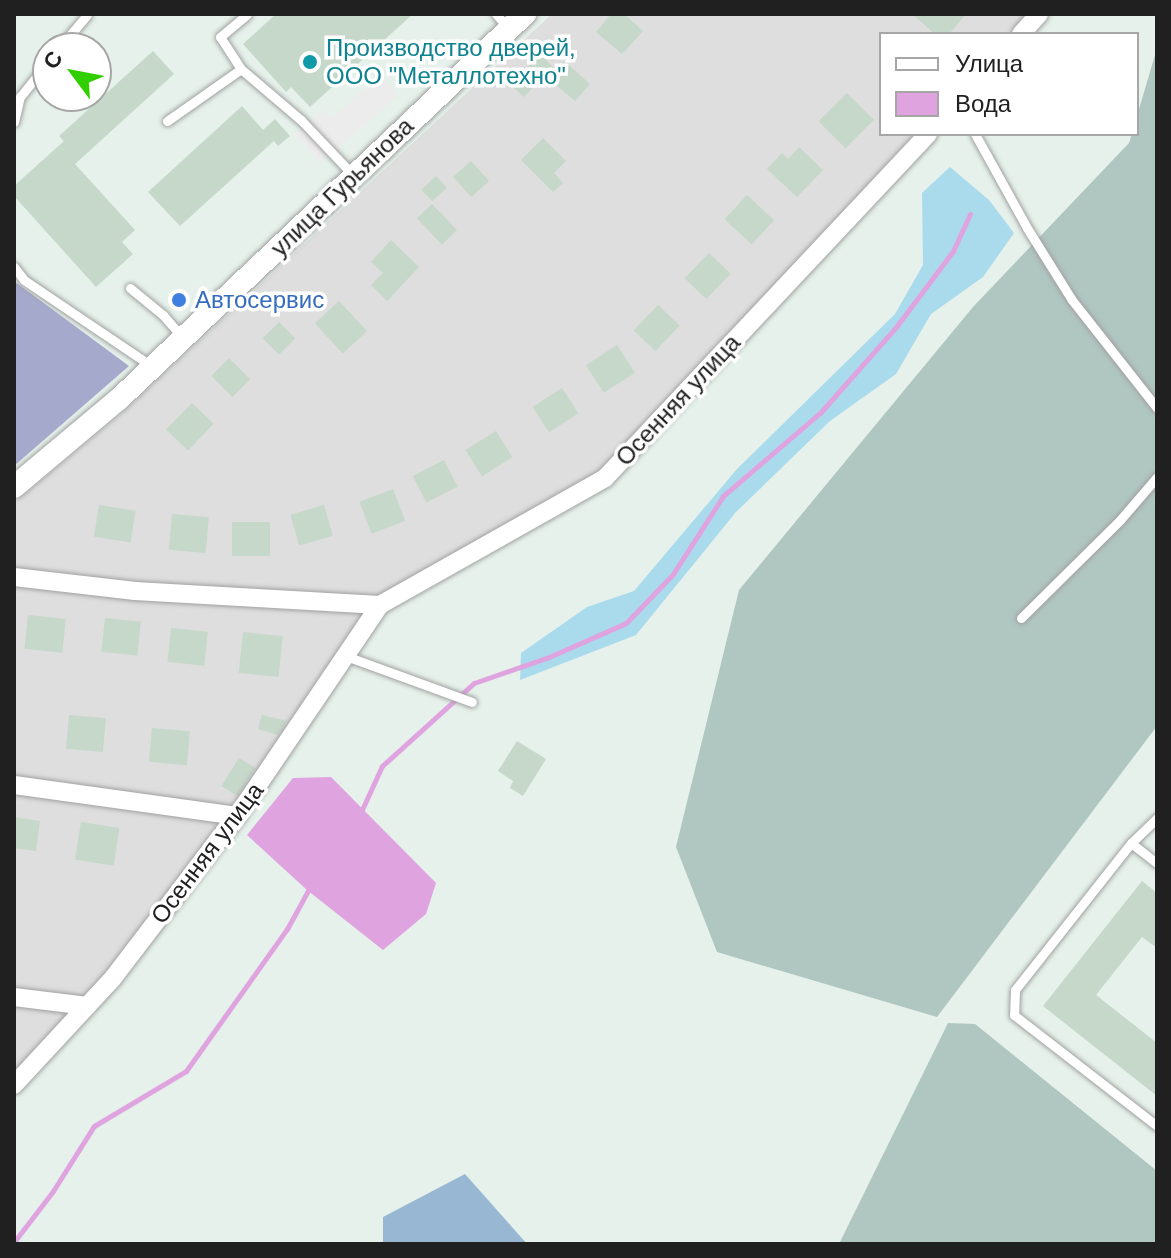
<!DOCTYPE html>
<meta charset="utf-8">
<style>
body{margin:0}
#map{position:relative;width:1171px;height:1258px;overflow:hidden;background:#e5f1ea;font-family:Arial,sans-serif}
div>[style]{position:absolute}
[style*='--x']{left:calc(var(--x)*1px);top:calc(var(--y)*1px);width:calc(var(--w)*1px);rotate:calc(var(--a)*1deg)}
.residential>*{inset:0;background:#dddedd}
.construction>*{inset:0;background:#b0c6c1}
.grass>*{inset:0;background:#a9dbed}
.forest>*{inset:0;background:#98b7d2}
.cemetery>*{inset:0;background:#a5a9cb}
.parking>*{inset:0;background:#ececec}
.water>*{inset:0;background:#dfa4e0}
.stream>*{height:5px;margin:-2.5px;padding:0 2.5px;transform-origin:2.5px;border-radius:2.5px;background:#dfa4e0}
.building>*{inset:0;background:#c5d8c9;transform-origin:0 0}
.roads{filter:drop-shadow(0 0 2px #a1a1a1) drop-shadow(0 0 2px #a1a1a1)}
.service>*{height:9px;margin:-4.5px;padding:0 4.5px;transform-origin:4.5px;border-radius:4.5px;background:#fff}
.minor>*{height:18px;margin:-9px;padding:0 9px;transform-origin:9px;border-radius:9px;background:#fff}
.tertiary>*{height:22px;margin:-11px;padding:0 11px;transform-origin:11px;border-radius:11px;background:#fff}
.dots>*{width:22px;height:22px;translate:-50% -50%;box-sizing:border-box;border:4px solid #fff;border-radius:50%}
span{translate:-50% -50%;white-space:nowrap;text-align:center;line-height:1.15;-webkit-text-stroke:7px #fff;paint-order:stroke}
.culture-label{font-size:24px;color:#0d838f}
.left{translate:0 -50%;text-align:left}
.street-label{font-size:24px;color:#202020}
.shop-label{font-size:24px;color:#366cbe}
.frame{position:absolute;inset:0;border:16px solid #202020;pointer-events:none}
.legend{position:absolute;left:879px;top:32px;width:260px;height:104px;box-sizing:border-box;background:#fff;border:2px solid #a6a6a6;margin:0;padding:10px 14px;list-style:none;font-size:24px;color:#202020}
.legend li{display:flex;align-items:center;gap:16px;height:40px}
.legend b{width:40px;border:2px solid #a6a6a6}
.north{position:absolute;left:32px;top:32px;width:80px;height:80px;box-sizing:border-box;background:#fff;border:2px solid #a6a6a6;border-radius:50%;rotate:302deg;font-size:22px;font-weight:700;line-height:32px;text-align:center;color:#202020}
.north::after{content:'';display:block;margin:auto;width:28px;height:36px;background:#32cf00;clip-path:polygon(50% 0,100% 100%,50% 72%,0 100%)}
</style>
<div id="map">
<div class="residential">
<div style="clip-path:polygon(552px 14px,1028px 14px,1013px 34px,881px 34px,881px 134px,924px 134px,604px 477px,377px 600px,229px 814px,88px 995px,14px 1073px,14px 503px,119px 416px)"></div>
</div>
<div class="construction">
<div style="clip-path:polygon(1157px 48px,1157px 726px,937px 1017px,717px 952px,676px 847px,739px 590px,973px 307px,1129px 143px,1132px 134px,1137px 134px,1137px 116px)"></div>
<div style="clip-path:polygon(948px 1023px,975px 1024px,1157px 1171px,1157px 1244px,839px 1244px)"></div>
</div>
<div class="grass">
<div style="clip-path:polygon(950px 167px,989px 200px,1014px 233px,983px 277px,931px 314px,896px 374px,830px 421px,736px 512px,636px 635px,520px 680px,521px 653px,587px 607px,634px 591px,737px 469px,895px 314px,923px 265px,922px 193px)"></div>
</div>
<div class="forest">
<div style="clip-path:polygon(465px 1174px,527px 1244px,383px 1244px,383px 1217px)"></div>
</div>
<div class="cemetery">
<div style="clip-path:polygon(14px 281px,129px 366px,14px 466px)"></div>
</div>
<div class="parking">
<div style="clip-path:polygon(382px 75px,399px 95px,320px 163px,295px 134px,324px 110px,331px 118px)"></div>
</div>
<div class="water">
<div style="clip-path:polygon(331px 777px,436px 883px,426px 914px,383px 950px,307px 890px,247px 835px,293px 778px)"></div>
</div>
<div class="stream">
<div style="--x:360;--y:814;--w:53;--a:-65.4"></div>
<div style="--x:382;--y:766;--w:124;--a:-42.1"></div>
<div style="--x:474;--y:683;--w:79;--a:-19.1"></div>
<div style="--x:549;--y:657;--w:84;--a:-23.8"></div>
<div style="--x:626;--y:623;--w:68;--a:-46.2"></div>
<div style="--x:673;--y:574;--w:93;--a:-57.3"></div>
<div style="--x:723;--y:496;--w:128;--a:-40.6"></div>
<div style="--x:820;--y:413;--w:115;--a:-48.5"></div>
<div style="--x:896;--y:327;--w:95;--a:-53.1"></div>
<div style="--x:953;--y:251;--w:41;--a:-65.3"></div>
<div style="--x:14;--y:1242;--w:64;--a:-52.6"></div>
<div style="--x:53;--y:1191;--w:77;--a:-57.8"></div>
<div style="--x:94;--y:1126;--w:107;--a:-30.9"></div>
<div style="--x:186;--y:1071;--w:174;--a:-54.6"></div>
<div style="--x:287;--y:929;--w:50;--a:-61.4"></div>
</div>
<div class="building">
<div style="clip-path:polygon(276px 14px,413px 14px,310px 107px,291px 87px,286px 92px,243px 44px)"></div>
<div style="clip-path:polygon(611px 14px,624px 14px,643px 31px,622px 54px,596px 32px)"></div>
<div style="clip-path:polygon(912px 14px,966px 14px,949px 34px,935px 34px)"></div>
<div style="clip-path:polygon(153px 51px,174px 74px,75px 164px,135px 230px,122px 242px,133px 254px,96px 287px,14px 196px,14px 186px,64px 141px,59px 136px)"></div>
<div style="clip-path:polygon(540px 54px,556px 70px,564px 61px,590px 84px,575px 101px,544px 75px,524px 97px,511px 85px)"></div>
<div style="left:847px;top:93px;width:38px;height:40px;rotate:45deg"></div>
<div style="clip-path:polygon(242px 106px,263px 130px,275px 119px,290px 136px,278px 146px,274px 141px,180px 226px,148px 192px)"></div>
<div style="clip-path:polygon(543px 138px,566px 161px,554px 173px,563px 183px,553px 192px,521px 160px)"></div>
<div style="clip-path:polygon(799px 147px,823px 170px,797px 197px,767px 169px,782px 153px,788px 159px)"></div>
<div style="left:471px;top:161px;width:27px;height:24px;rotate:48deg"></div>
<div style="left:436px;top:176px;width:16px;height:20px;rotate:47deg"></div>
<div style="left:747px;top:195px;width:37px;height:33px;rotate:43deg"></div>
<div style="left:432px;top:204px;width:36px;height:21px;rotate:46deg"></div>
<div style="clip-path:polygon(391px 240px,419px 267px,387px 301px,371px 285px,383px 273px,371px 262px)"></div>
<div style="left:709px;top:253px;width:30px;height:35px;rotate:44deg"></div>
<div style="left:339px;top:301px;width:41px;height:33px;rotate:47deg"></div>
<div style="left:658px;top:305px;width:30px;height:35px;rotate:44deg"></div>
<div style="left:279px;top:322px;width:23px;height:23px;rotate:45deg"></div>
<div style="left:617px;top:345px;width:33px;height:37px;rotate:57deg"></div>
<div style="left:229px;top:358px;width:30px;height:25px;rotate:45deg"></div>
<div style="left:562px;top:388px;width:30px;height:35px;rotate:57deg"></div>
<div style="left:192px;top:403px;width:30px;height:37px;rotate:44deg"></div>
<div style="left:496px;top:431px;width:31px;height:36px;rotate:58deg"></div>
<div style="left:444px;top:460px;width:30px;height:35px;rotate:63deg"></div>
<div style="left:393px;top:489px;width:34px;height:36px;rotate:69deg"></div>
<div style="left:99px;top:505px;width:37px;height:32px;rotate:9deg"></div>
<div style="left:324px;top:505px;width:32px;height:35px;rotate:74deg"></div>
<div style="left:172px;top:514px;width:37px;height:36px;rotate:5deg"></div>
<div style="left:270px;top:522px;width:34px;height:38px;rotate:90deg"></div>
<div style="left:28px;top:615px;width:38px;height:34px;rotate:6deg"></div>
<div style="left:105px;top:618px;width:36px;height:34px;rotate:6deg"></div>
<div style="left:171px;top:628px;width:37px;height:34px;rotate:6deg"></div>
<div style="left:243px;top:632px;width:40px;height:41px;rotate:6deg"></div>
<div style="left:69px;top:715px;width:37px;height:34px;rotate:5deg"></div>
<div style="clip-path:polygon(262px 715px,287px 721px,278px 735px,258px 729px)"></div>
<div style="left:152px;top:728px;width:38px;height:34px;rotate:5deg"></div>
<div style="clip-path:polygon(517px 741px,546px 759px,523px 796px,510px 788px,513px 781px,498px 771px)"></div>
<div style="left:239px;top:758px;width:19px;height:33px;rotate:32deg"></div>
<div style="clip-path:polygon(14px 817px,40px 821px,36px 851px,14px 848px)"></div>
<div style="left:81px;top:822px;width:39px;height:38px;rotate:9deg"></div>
<div style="clip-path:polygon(1142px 881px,1157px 893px,1157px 948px,1142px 937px,1096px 995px,1157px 1043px,1157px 1096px,1043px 1006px)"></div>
</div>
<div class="roads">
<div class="service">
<div style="--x:496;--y:14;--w:20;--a:49"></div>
<div style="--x:59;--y:48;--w:43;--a:-49.7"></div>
<div style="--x:241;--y:69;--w:38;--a:-123"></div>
<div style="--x:220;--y:37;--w:35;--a:-40"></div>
<div style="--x:167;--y:121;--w:90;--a:-35.1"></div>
<div style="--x:241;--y:69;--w:79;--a:40.4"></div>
<div style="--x:301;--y:120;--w:77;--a:46.6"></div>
<div style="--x:14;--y:122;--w:26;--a:-77"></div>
<div style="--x:20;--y:97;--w:45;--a:-51.3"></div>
<div style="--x:975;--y:134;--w:107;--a:61"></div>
<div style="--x:1027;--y:228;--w:85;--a:58"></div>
<div style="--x:1072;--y:300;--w:137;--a:51.8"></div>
<div style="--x:14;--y:267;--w:16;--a:52"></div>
<div style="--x:24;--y:280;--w:156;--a:34"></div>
<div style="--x:130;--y:288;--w:43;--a:39.3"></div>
<div style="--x:163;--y:315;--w:30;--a:49"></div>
<div style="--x:1021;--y:618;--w:139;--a:-44.7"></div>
<div style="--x:1120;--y:520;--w:57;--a:-49.3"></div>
<div style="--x:346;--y:656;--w:134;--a:20.1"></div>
<div style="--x:1157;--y:818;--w:36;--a:136"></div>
<div style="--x:1131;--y:843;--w:187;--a:128.3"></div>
<div style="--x:1015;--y:990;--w:25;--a:92"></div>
<div style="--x:1014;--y:1015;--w:181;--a:37.8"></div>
<div style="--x:1131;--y:843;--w:33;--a:38"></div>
</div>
<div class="minor">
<div style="--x:1021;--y:34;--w:27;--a:-48"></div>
<div style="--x:14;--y:577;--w:122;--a:6.6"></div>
<div style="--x:135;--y:591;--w:245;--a:3.3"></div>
<div style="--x:14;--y:785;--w:225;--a:7.9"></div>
<div style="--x:14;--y:997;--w:74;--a:7"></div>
<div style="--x:14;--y:1085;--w:146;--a:-47.2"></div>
<div style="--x:113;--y:978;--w:204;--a:-52.6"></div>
<div style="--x:237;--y:816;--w:255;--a:-55.9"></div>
<div style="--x:380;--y:605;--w:258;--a:-29.4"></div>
<div style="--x:605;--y:478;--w:472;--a:-46.8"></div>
</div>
<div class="tertiary">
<div style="--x:14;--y:487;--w:137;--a:-40"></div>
<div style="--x:119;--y:399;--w:560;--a:-43.48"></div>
</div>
</div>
<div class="dots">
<div style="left:310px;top:62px;background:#0f9aa8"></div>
<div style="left:179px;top:300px;background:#3f7fe0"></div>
</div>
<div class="culture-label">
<span class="left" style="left:326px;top:62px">Производство дверей,<br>ООО "Металлотехно"</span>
</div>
<div class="street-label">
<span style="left:342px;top:187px;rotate:-44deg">улица Гурьянова</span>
<span style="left:678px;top:400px;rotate:-47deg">Осенняя улица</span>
<span style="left:207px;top:853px;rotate:-53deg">Осенняя улица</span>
</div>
<div class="shop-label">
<span class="left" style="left:195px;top:300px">Автосервис</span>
</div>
<div class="frame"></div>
<ul class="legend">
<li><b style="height:10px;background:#fff"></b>Улица</li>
<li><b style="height:22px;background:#dfa4e0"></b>Вода</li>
</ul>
<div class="north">С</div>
</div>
